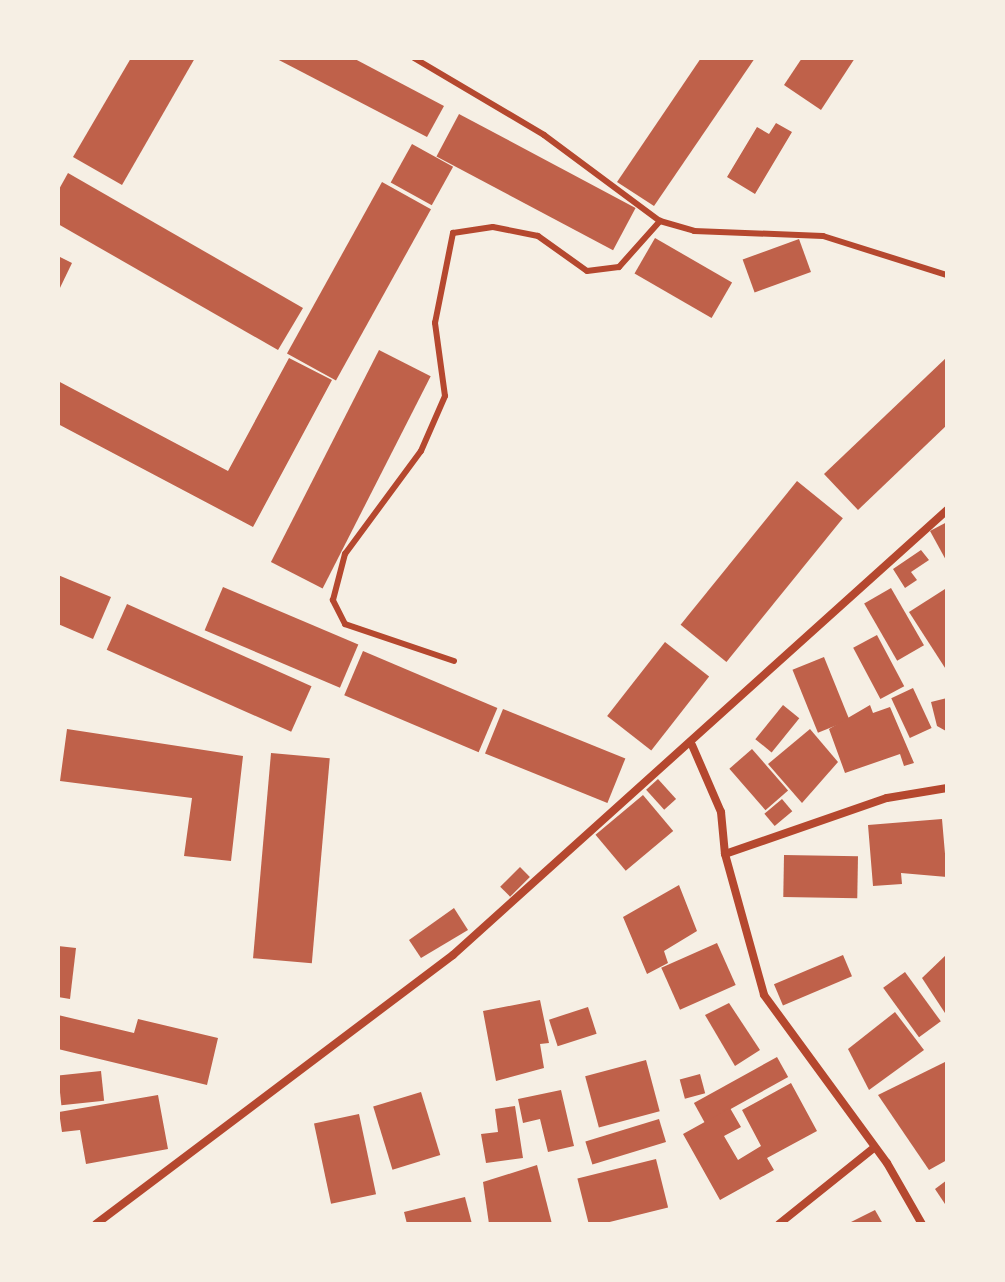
<!DOCTYPE html>
<style>
body{margin:0}
#map{position:relative;width:1005px;height:1282px;overflow:hidden;background:#f6efe4;font-family:"Fira Sans Condensed",sans-serif}
div>[style]{position:absolute}
[style*='--x']{left:calc(var(--x)*1px);top:calc(var(--y)*1px);width:calc(var(--w)*1px);rotate:calc(var(--a)*1deg)}
.building>*{inset:0;background:#bf614a;transform-origin:0 0}
.service>*{height:6px;margin:-3px;padding:0 3px;transform-origin:3px;border-radius:3px;background:#b5482f}
.minor>*{height:8px;margin:-4px;padding:0 4px;transform-origin:4px;border-radius:4px;background:#b5482f}
span{translate:-50% -50%;white-space:nowrap;text-align:center;line-height:1.15;-webkit-text-stroke:7px #f6efe4;paint-order:stroke}
.frame{position:absolute;inset:0;border:60px solid #f6efe4;pointer-events:none}
</style>
<div id="map">
<div class="building">
<div style="clip-path:polygon(131px 58px,195px 58px,122px 185px,73px 157px)"></div>
<div style="clip-path:polygon(275px 58px,353px 58px,444px 106px,427px 137px)"></div>
<div style="clip-path:polygon(701px 58px,755px 58px,654px 206px,617px 182px)"></div>
<div style="clip-path:polygon(802px 58px,855px 58px,821px 110px,784px 85px)"></div>
<div style="left:459px;top:114px;width:200px;height:48px;rotate:28deg"></div>
<div style="clip-path:polygon(776px 123px,792px 132px,755px 194px,727px 177px,757px 127px,769px 134px)"></div>
<div style="left:412px;top:144px;width:47px;height:44px;rotate:29deg"></div>
<div style="clip-path:polygon(68px 173px,303px 308px,278px 350px,58px 224px,58px 191px)"></div>
<div style="left:382px;top:182px;width:56px;height:196px;rotate:29deg"></div>
<div style="left:655px;top:238px;width:89px;height:41px;rotate:30deg"></div>
<div style="left:799px;top:239px;width:35px;height:60px;rotate:70deg"></div>
<div style="clip-path:polygon(58px 256px,72px 263px,58px 292px)"></div>
<div style="left:379px;top:350px;width:58px;height:238px;rotate:27deg"></div>
<div style="clip-path:polygon(947px 357px,947px 425px,858px 510px,824px 474px)"></div>
<div style="clip-path:polygon(289px 358px,332px 380px,253px 527px,58px 424px,58px 381px,228px 471px)"></div>
<div style="left:797px;top:481px;width:59px;height:185px;rotate:39deg"></div>
<div style="clip-path:polygon(947px 522px,947px 562px,930px 531px)"></div>
<div style="clip-path:polygon(921px 550px,929px 560px,911px 572px,917px 580px,905px 588px,893px 569px)"></div>
<div style="clip-path:polygon(58px 575px,111px 597px,93px 639px,58px 624px)"></div>
<div style="left:223px;top:587px;width:147px;height:47px;rotate:23deg"></div>
<div style="left:891px;top:588px;width:66px;height:31px;rotate:60deg"></div>
<div style="clip-path:polygon(945px 589px,947px 592px,947px 671px,909px 612px)"></div>
<div style="left:127px;top:604px;width:202px;height:50px;rotate:24deg"></div>
<div style="left:877px;top:635px;width:58px;height:27px;rotate:62deg"></div>
<div style="left:665px;top:642px;width:56px;height:94px;rotate:38deg"></div>
<div style="left:363px;top:651px;width:146px;height:48px;rotate:23deg"></div>
<div style="left:824px;top:657px;width:68px;height:34px;rotate:68deg"></div>
<div style="left:913px;top:688px;width:44px;height:24px;rotate:65deg"></div>
<div style="clip-path:polygon(947px 698px,947px 731px,946px 731px,937px 726px,931px 702px)"></div>
<div style="left:783px;top:705px;width:21px;height:44px;rotate:39deg"></div>
<div style="clip-path:polygon(870px 705px,873px 713px,890px 707px,914px 763px,904px 766px,900px 754px,845px 773px,829px 729px)"></div>
<div style="left:503px;top:709px;width:132px;height:48px;rotate:22deg"></div>
<div style="clip-path:polygon(67px 729px,243px 756px,231px 861px,184px 856px,192px 798px,60px 781px)"></div>
<div style="clip-path:polygon(810px 729px,838px 762px,802px 803px,768px 764px)"></div>
<div style="left:752px;top:749px;width:55px;height:30px;rotate:49deg"></div>
<div style="left:271px;top:753px;width:59px;height:206px;rotate:5deg"></div>
<div style="left:658px;top:779px;width:27px;height:16px;rotate:48deg"></div>
<div style="left:643px;top:795px;width:47px;height:62px;rotate:50deg"></div>
<div style="left:782px;top:799px;width:16px;height:23px;rotate:50deg"></div>
<div style="clip-path:polygon(942px 819px,947px 877px,901px 873px,902px 884px,873px 886px,868px 825px)"></div>
<div style="left:784px;top:855px;width:74px;height:42px;rotate:1deg"></div>
<div style="left:520px;top:867px;width:14px;height:28px;rotate:45deg"></div>
<div style="clip-path:polygon(679px 885px,697px 931px,664px 951px,668px 963px,647px 974px,623px 917px)"></div>
<div style="clip-path:polygon(454px 908px,468px 930px,421px 958px,409px 940px)"></div>
<div style="left:717px;top:943px;width:46px;height:61px;rotate:66deg"></div>
<div style="clip-path:polygon(58px 946px,76px 948px,70px 999px,58px 997px)"></div>
<div style="clip-path:polygon(947px 954px,947px 1011px,945px 1013px,922px 978px)"></div>
<div style="left:843px;top:955px;width:23px;height:75px;rotate:67deg"></div>
<div style="left:905px;top:972px;width:61px;height:27px;rotate:54deg"></div>
<div style="clip-path:polygon(540px 1000px,549px 1043px,540px 1044px,544px 1068px,496px 1081px,483px 1011px)"></div>
<div style="clip-path:polygon(729px 1003px,760px 1050px,735px 1066px,705px 1015px)"></div>
<div style="left:588px;top:1007px;width:28px;height:41px;rotate:72deg"></div>
<div style="clip-path:polygon(895px 1012px,924px 1050px,869px 1090px,848px 1049px)"></div>
<div style="clip-path:polygon(58px 1015px,134px 1033px,138px 1019px,218px 1038px,207px 1085px,58px 1049px)"></div>
<div style="left:777px;top:1057px;width:23px;height:95px;rotate:61deg"></div>
<div style="left:646px;top:1060px;width:53px;height:63px;rotate:75deg"></div>
<div style="clip-path:polygon(945px 1062px,947px 1160px,929px 1170px,878px 1095px)"></div>
<div style="left:101px;top:1071px;width:30px;height:43px;rotate:84deg"></div>
<div style="left:700px;top:1074px;width:20px;height:21px;rotate:75deg"></div>
<div style="clip-path:polygon(791px 1083px,817px 1131px,767px 1158px,774px 1170px,720px 1200px,683px 1134px,730px 1108px,741px 1127px,724px 1136px,738px 1160px,761px 1146px,742px 1110px)"></div>
<div style="clip-path:polygon(561px 1090px,574px 1146px,548px 1152px,540px 1119px,523px 1123px,518px 1099px)"></div>
<div style="left:421px;top:1092px;width:66px;height:50px;rotate:73deg"></div>
<div style="clip-path:polygon(158px 1095px,168px 1149px,86px 1164px,80px 1130px,62px 1132px,59px 1112px)"></div>
<div style="clip-path:polygon(515px 1106px,523px 1158px,486px 1163px,481px 1134px,498px 1132px,495px 1109px)"></div>
<div style="left:359px;top:1114px;width:82px;height:46px;rotate:78deg"></div>
<div style="left:659px;top:1119px;width:24px;height:77px;rotate:73deg"></div>
<div style="left:656px;top:1159px;width:50px;height:81px;rotate:76deg"></div>
<div style="clip-path:polygon(537px 1165px,552px 1224px,489px 1224px,483px 1182px)"></div>
<div style="clip-path:polygon(947px 1180px,947px 1207px,935px 1189px)"></div>
<div style="clip-path:polygon(465px 1197px,472px 1224px,407px 1224px,404px 1212px)"></div>
<div style="clip-path:polygon(875px 1210px,883px 1224px,847px 1224px)"></div>
</div>
<div class="service">
<div style="--x:414;--y:58;--w:151;--a:30.6"></div>
<div style="--x:544;--y:135;--w:144;--a:36.6"></div>
<div style="--x:660;--y:221;--w:35;--a:16"></div>
<div style="--x:694;--y:231;--w:129;--a:2.2"></div>
<div style="--x:823;--y:236;--w:130;--a:17.5"></div>
<div style="--x:454;--y:661;--w:115;--a:-161.3"></div>
<div style="--x:345;--y:624;--w:27;--a:-117"></div>
<div style="--x:333;--y:600;--w:48;--a:-75.4"></div>
<div style="--x:345;--y:554;--w:128;--a:-53.6"></div>
<div style="--x:421;--y:451;--w:60;--a:-66.4"></div>
<div style="--x:445;--y:396;--w:74;--a:-97.8"></div>
<div style="--x:435;--y:323;--w:92;--a:-78.7"></div>
<div style="--x:453;--y:233;--w:40;--a:-8.5"></div>
<div style="--x:493;--y:227;--w:46;--a:11.3"></div>
<div style="--x:538;--y:236;--w:60;--a:35.5"></div>
<div style="--x:587;--y:271;--w:32;--a:-7"></div>
<div style="--x:619;--y:267;--w:62;--a:-48.3"></div>
</div>
<div class="minor">
<div style="--x:692;--y:745;--w:73;--a:66.6"></div>
<div style="--x:721;--y:812;--w:42;--a:84.6"></div>
<div style="--x:725;--y:854;--w:146;--a:74.5"></div>
<div style="--x:764;--y:995;--w:208;--a:53.8"></div>
<div style="--x:887;--y:1163;--w:70;--a:60.2"></div>
<div style="--x:725;--y:854;--w:171;--a:-19.1"></div>
<div style="--x:887;--y:798;--w:61;--a:-9.5"></div>
<div style="--x:96;--y:1224;--w:447;--a:-37"></div>
<div style="--x:453;--y:955;--w:665;--a:-42.01"></div>
<div style="--x:779;--y:1224;--w:122;--a:-38.7"></div>
</div>
<div class="frame"></div>
</div>
